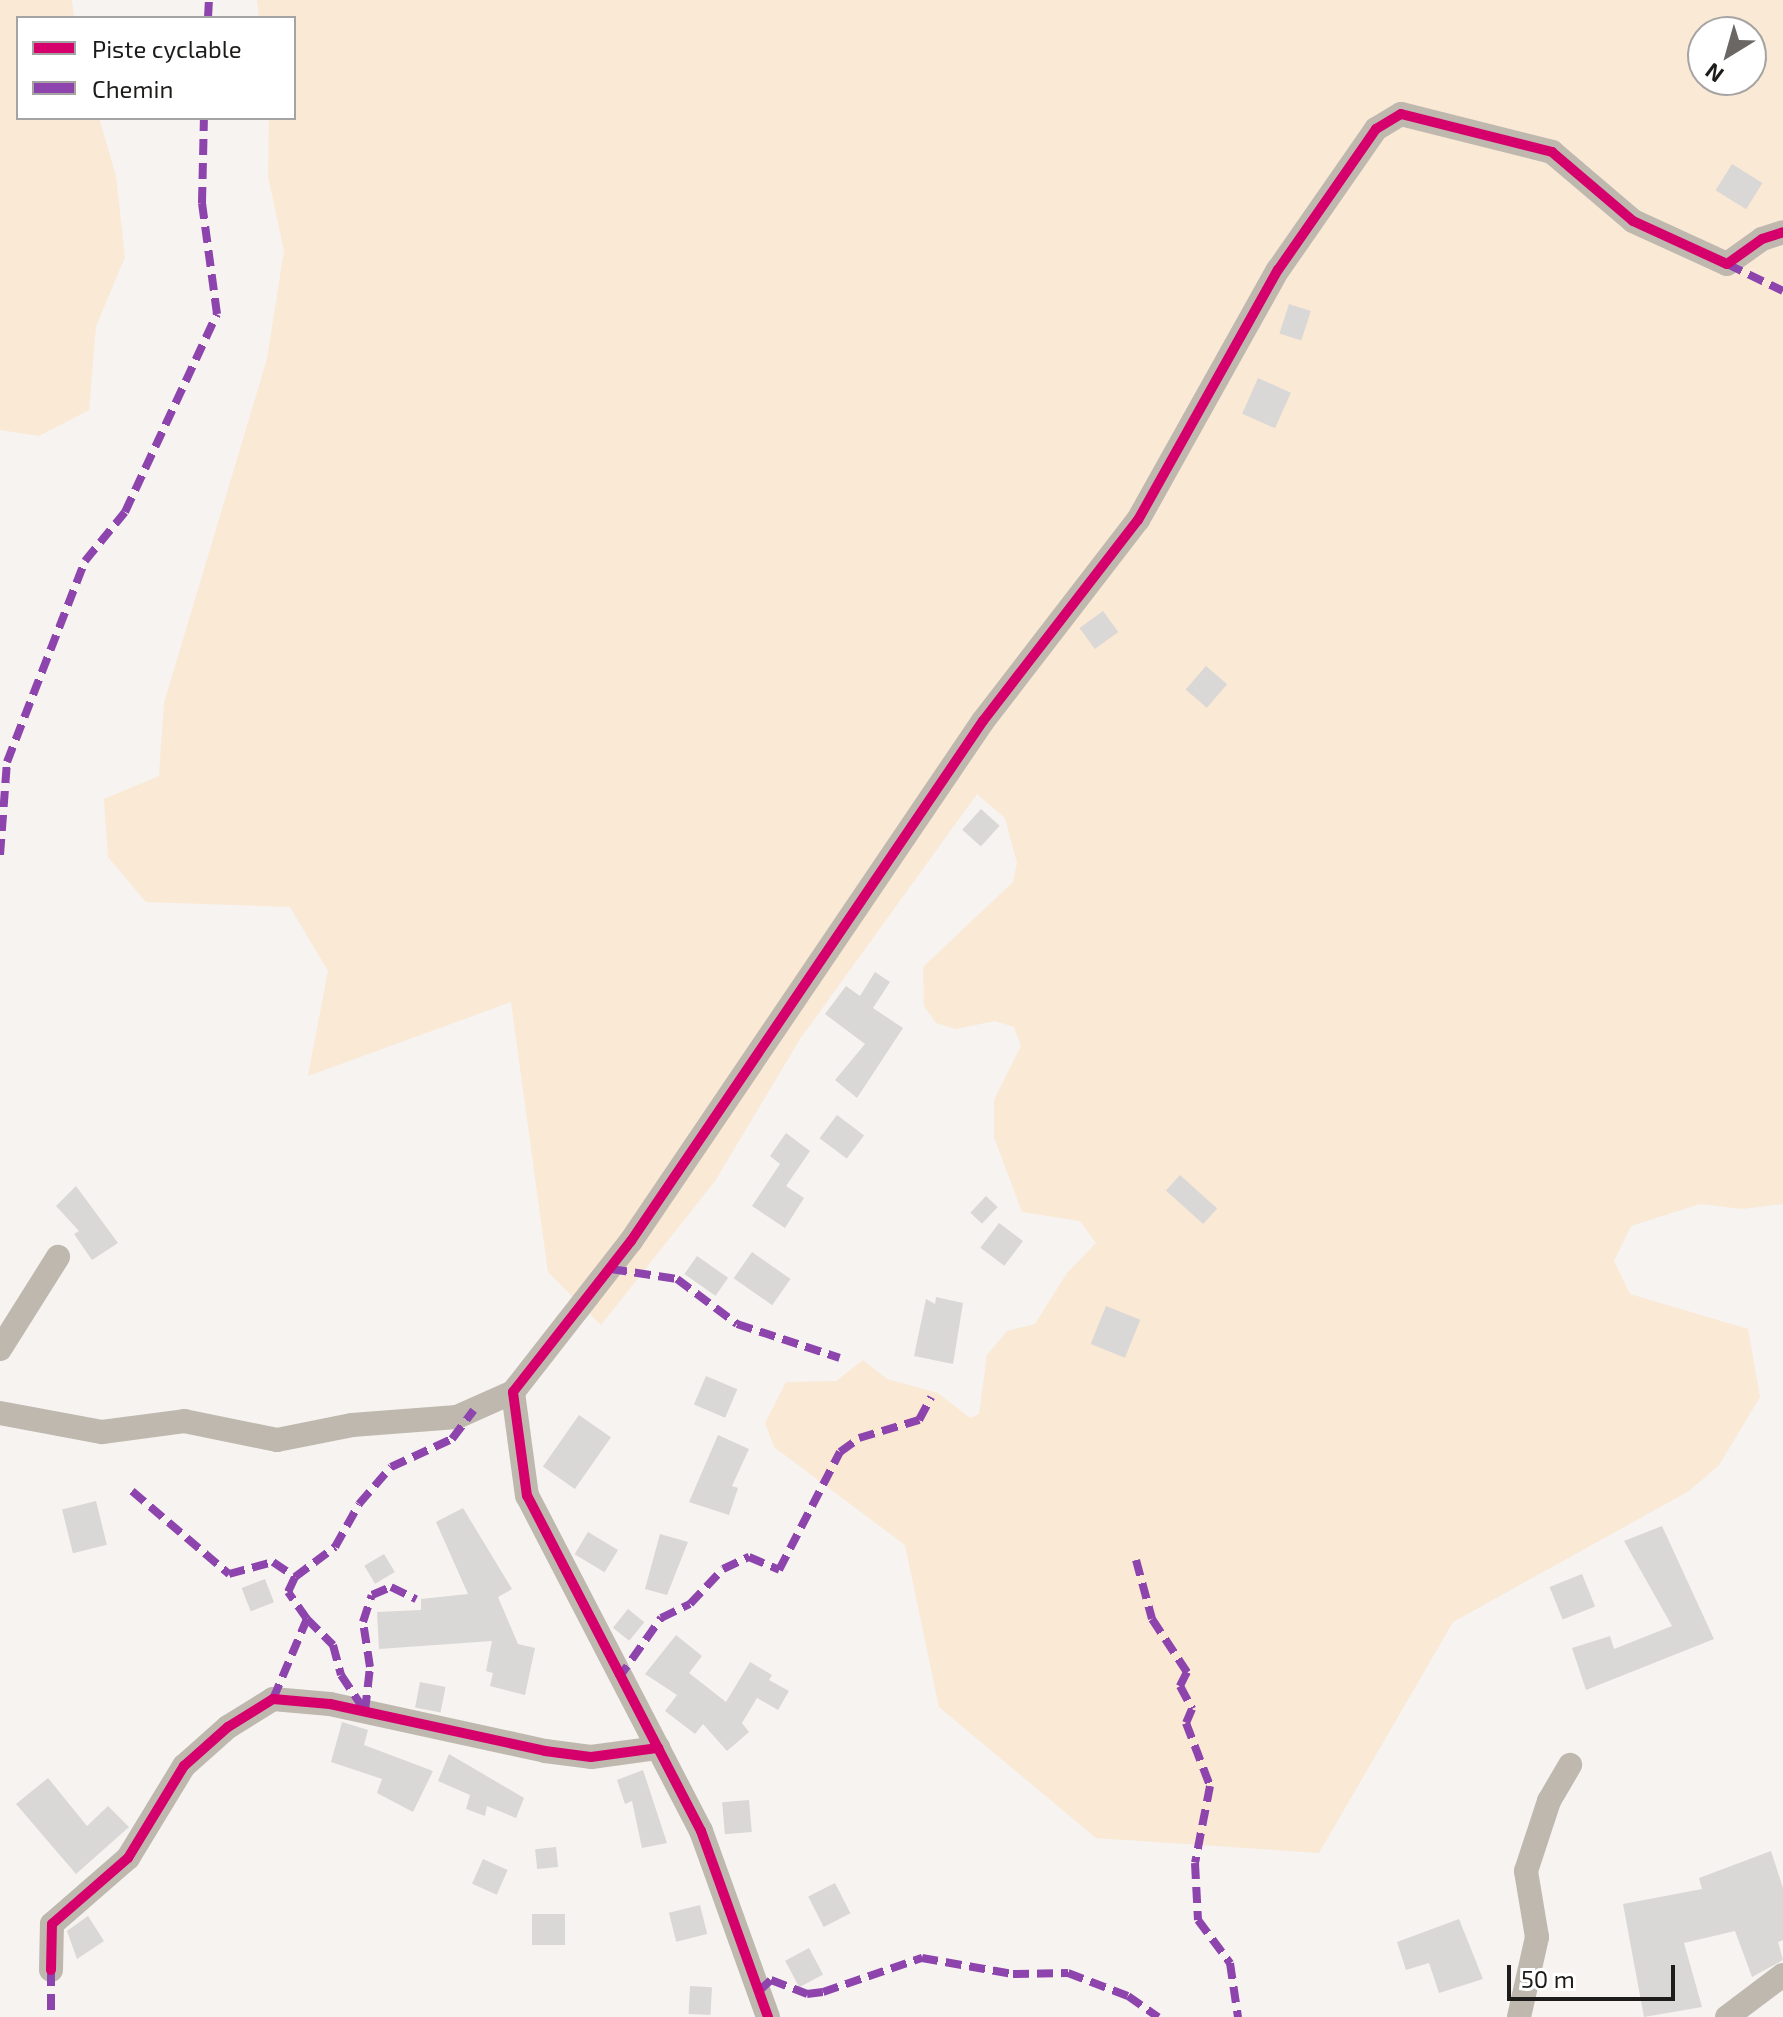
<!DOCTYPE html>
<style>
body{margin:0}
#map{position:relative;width:1783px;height:2017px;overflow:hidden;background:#f6f3f0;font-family:"Exo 2",sans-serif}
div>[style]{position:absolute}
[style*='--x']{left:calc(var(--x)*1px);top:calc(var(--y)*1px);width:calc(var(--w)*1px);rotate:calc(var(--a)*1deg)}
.green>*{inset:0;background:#fae9d5}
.building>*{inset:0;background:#dad8d6;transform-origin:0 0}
.street>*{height:24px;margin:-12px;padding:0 12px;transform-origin:12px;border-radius:12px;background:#bfb8af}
.quiet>*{height:8px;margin-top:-4px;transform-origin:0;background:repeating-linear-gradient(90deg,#8e44ad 0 16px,transparent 0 24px)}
.cycleway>*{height:10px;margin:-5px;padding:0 5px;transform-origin:5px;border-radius:5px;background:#d6006c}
span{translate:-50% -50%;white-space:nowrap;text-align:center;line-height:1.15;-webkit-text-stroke:7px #fff;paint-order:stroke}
.legend{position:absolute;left:16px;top:16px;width:280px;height:104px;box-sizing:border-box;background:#fff;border:2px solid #a5a4a3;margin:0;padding:10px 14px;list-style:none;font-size:24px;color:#1e1c1a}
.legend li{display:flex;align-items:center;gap:16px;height:40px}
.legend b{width:40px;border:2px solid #a5a4a3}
.north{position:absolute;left:1687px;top:16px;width:80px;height:80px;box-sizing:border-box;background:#fff;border:2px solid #a5a4a3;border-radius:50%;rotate:217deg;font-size:22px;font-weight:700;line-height:32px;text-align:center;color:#1e1c1a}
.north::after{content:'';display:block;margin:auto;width:28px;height:36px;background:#6a6765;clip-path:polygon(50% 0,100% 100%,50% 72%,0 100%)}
.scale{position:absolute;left:1507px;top:1965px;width:168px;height:36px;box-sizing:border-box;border:4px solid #1e1c1a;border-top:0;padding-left:10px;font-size:24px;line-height:28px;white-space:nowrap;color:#1e1c1a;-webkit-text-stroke:6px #fff;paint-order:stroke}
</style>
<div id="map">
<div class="green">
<div style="clip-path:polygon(0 0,72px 0,74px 18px,18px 18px,18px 118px,99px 118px,116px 176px,125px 257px,96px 326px,89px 410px,39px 436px,0 430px)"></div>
<div style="clip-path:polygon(evenodd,257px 0,1783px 0,1783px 1204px,1742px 1209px,1700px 1204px,1631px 1226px,1614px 1261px,1630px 1294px,1748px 1329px,1760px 1397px,1719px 1465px,1689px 1491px,1453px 1622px,1319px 1853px,1096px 1838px,939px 1707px,905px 1545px,774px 1447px,765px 1423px,786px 1382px,836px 1381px,863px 1360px,887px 1379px,938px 1393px,970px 1418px,979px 1414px,987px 1355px,1007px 1331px,1035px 1324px,1067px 1273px,1096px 1243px,1080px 1221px,1022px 1212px,994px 1137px,994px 1100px,1021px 1046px,1014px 1027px,995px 1021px,955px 1029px,936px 1023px,924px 1006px,923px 967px,1013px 882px,1017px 863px,1005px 818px,977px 794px,800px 1039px,715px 1181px,601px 1325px,548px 1272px,511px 1002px,308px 1076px,328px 971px,290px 907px,146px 902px,108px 857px,104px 799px,159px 776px,164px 703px,267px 359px,284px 251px,268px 176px,269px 118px,294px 118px,294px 18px,259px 18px,257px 0,1703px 32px,1751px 32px,1751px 80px,1703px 80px,1703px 32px)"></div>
</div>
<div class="building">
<div style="left:1732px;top:164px;width:36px;height:31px;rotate:32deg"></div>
<div style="left:1289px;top:304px;width:23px;height:31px;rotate:18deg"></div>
<div style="left:1258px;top:378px;width:36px;height:39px;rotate:24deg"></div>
<div style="left:1103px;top:611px;width:26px;height:29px;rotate:54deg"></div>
<div style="left:1206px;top:666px;width:28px;height:31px;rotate:41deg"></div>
<div style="left:981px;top:809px;width:25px;height:28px;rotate:42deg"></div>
<div style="clip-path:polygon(875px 972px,890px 982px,873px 1008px,903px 1028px,857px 1098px,835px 1080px,865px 1044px,825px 1014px,846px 986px,860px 996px)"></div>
<div style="left:837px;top:1115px;width:34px;height:29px;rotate:37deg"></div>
<div style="clip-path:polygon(786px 1133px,810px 1151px,786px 1186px,804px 1198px,785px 1228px,752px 1206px,780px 1164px,770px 1156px)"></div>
<div style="left:1180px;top:1175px;width:50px;height:21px;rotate:42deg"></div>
<div style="clip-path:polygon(76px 1186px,118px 1243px,92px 1260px,74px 1234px,79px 1231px,56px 1206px)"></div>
<div style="left:986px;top:1196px;width:16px;height:23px;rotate:43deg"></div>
<div style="left:999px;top:1223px;width:30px;height:31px;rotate:37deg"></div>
<div style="left:752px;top:1252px;width:47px;height:32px;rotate:35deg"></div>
<div style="left:697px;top:1256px;width:38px;height:22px;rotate:35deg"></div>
<div style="clip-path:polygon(936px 1297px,963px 1303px,953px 1364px,914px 1356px,926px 1299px,935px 1304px)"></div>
<div style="left:1106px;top:1306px;width:37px;height:41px;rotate:22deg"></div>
<div style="left:706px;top:1376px;width:34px;height:31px;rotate:23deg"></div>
<div style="left:579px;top:1415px;width:39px;height:63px;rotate:35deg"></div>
<div style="clip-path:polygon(718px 1435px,749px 1449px,732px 1486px,738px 1488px,729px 1515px,689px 1502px)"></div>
<div style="left:96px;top:1501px;width:45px;height:35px;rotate:76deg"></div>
<div style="clip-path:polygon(463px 1508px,512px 1589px,498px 1597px,518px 1644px,535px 1648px,525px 1695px,490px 1686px,493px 1673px,486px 1671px,492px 1641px,379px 1649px,377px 1612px,421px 1610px,421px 1599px,468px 1594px,436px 1522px)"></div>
<div style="clip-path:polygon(1662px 1526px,1714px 1639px,1586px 1690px,1572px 1648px,1610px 1636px,1614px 1649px,1672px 1626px,1624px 1541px)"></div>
<div style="left:588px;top:1532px;width:35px;height:26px;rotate:31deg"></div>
<div style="clip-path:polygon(660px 1534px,688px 1542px,667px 1595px,645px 1589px)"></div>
<div style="left:384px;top:1554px;width:21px;height:23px;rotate:59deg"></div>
<div style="left:1582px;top:1574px;width:35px;height:35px;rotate:68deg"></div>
<div style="left:265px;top:1579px;width:25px;height:25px;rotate:69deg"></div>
<div style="left:628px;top:1609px;width:21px;height:24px;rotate:39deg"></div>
<div style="clip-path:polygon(676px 1635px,702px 1656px,689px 1673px,726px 1702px,750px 1662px,772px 1675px,769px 1680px,789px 1691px,778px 1710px,757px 1698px,742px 1723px,749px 1732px,727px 1751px,703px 1724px,695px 1734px,665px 1711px,677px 1695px,645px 1674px)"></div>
<div style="left:420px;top:1682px;width:26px;height:26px;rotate:11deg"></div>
<div style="clip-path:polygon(342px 1722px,368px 1730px,364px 1745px,433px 1771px,413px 1812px,377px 1793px,382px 1779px,331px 1762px)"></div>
<div style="clip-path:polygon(449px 1754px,524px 1798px,516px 1818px,487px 1806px,485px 1816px,466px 1809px,470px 1795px,438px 1781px)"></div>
<div style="clip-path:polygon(643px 1770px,667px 1843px,642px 1848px,632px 1801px,625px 1804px,617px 1780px)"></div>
<div style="clip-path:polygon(48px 1778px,87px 1826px,108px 1806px,129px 1827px,76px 1874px,16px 1804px)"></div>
<div style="left:749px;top:1800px;width:32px;height:27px;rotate:85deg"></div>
<div style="left:556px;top:1847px;width:20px;height:21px;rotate:84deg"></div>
<div style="clip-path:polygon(1771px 1851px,1783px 1888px,1783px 1940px,1778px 1942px,1783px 1960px,1752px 1977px,1735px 1931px,1684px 1943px,1702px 2007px,1644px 2017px,1623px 1904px,1702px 1889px,1699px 1878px)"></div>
<div style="left:483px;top:1859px;width:27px;height:27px;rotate:24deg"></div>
<div style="left:835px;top:1883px;width:34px;height:30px;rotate:63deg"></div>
<div style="left:700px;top:1905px;width:30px;height:32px;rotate:76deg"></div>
<div style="left:565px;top:1914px;width:31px;height:33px;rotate:90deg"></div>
<div style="clip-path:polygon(88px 1916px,104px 1941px,77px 1959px,67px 1931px)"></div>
<div style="clip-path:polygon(1459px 1919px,1483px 1979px,1439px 1993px,1429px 1963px,1406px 1970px,1397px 1942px)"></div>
<div style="left:809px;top:1948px;width:30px;height:27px;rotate:62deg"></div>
<div style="left:690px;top:1986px;width:22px;height:28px;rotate:3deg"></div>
</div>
<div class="street">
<div style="--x:0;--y:1349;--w:109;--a:-57.8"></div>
<div style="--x:0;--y:1413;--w:104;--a:10.6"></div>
<div style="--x:102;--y:1432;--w:83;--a:-7.6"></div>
<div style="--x:184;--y:1421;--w:95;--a:11.5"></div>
<div style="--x:277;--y:1440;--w:76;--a:-11.3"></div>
<div style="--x:352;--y:1425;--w:105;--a:-4.4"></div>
<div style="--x:457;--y:1417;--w:61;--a:-24.1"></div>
<div style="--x:51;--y:1970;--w:46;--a:-88.8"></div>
<div style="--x:52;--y:1924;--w:101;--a:-41"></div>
<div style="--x:128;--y:1858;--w:108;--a:-58.7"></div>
<div style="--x:184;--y:1766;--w:59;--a:-41.6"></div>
<div style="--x:228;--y:1727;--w:53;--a:-31.9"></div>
<div style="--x:273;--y:1699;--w:57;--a:5"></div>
<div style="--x:330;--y:1704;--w:220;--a:12.3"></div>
<div style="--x:545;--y:1751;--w:46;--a:7.4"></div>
<div style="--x:591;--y:1757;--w:68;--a:-7.7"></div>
<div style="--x:768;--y:2017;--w:198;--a:-109.8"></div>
<div style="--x:701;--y:1831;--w:377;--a:-117.4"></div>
<div style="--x:527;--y:1496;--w:105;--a:-97.7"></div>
<div style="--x:513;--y:1392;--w:192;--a:-52"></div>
<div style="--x:631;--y:1241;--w:628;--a:-55.91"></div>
<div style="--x:983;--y:721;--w:254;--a:-52.4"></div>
<div style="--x:1138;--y:520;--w:287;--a:-60.8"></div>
<div style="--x:1278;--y:270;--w:172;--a:-55.2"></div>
<div style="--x:1376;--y:129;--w:29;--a:-31"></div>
<div style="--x:1401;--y:114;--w:156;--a:14.1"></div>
<div style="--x:1552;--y:152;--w:106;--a:40.4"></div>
<div style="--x:1633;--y:221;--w:103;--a:24.6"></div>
<div style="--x:1727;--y:264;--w:43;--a:-35.5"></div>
<div style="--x:1762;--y:239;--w:22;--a:-18"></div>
<div style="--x:1519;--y:2017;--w:82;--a:-77.3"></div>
<div style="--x:1537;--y:1937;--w:67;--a:-99.5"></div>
<div style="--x:1526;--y:1871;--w:74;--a:-71.8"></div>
<div style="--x:1549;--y:1801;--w:42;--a:-59.7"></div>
<div style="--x:1727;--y:2017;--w:70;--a:-36.9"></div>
</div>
<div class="quiet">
<div style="--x:208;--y:18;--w:18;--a:-87"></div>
<div style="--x:1727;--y:264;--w:62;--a:25.7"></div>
<div style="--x:0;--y:855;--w:93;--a:-85.7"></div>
<div style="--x:7;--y:762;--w:216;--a:-68.8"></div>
<div style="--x:85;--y:561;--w:63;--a:-50.8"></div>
<div style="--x:125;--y:512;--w:218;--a:-65.1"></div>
<div style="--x:217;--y:314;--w:112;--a:-97.7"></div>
<div style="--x:202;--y:203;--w:85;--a:-88.7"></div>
<div style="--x:611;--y:1269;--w:67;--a:8.6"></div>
<div style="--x:677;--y:1279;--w:75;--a:36.9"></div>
<div style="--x:737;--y:1324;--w:108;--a:18.3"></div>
<div style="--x:132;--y:1491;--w:128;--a:40.6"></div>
<div style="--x:229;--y:1574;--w:46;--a:-15.3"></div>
<div style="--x:273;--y:1562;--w:27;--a:34"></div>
<div style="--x:1136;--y:1560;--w:61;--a:74.8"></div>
<div style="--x:1152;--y:1619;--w:64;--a:56.6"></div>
<div style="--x:1187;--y:1672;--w:16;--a:117"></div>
<div style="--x:1180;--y:1686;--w:26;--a:62"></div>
<div style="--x:1192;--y:1709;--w:15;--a:113"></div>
<div style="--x:1186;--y:1723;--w:67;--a:69.1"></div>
<div style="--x:1210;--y:1786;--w:78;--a:101"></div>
<div style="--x:1195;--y:1863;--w:57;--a:87"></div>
<div style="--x:1198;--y:1920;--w:54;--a:53.3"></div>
<div style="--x:1230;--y:1963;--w:55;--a:81.6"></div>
<div style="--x:307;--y:1619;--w:37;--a:45"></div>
<div style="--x:333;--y:1645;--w:31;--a:75"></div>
<div style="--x:341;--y:1675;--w:43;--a:56.3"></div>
<div style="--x:365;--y:1711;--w:44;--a:-83.5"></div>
<div style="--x:370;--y:1667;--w:46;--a:-98.8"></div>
<div style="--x:363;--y:1622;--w:28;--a:-72"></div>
<div style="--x:372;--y:1595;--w:21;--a:-23"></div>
<div style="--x:391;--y:1587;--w:28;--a:26"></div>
<div style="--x:618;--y:1679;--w:75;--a:-54.8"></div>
<div style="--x:661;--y:1618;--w:32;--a:-26"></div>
<div style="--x:690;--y:1604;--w:48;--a:-46.7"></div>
<div style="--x:723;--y:1569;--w:29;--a:-25"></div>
<div style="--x:749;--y:1557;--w:33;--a:23"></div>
<div style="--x:779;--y:1570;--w:133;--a:-62.7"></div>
<div style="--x:840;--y:1452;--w:24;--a:-36"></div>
<div style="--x:859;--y:1438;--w:63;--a:-16.7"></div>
<div style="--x:919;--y:1420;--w:26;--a:-62"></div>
<div style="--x:273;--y:1699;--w:87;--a:-67"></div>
<div style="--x:307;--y:1619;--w:33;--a:-125"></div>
<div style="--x:288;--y:1592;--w:17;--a:-65"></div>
<div style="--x:295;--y:1577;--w:50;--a:-36.9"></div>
<div style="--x:335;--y:1547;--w:49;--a:-60.8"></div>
<div style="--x:359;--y:1504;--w:49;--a:-49.1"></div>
<div style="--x:391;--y:1467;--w:67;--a:-24.7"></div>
<div style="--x:452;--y:1439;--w:36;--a:-53"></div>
<div style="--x:51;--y:1970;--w:47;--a:90"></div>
<div style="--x:759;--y:1991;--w:16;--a:-43"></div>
<div style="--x:771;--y:1980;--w:39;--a:21"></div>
<div style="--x:807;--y:1994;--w:16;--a:-7"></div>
<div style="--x:823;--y:1992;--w:105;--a:-19"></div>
<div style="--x:922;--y:1958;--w:92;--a:10"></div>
<div style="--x:1013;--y:1974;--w:55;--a:-1"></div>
<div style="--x:1068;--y:1973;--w:64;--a:21"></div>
<div style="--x:1128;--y:1996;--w:37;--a:35"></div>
</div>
<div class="cycleway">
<div style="--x:51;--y:1970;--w:46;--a:-88.8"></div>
<div style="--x:52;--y:1924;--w:101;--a:-41"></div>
<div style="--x:128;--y:1858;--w:108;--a:-58.7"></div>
<div style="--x:184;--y:1766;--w:59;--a:-41.6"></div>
<div style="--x:228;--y:1727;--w:53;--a:-31.9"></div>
<div style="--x:273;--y:1699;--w:57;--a:5"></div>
<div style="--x:330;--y:1704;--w:220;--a:12.3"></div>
<div style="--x:545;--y:1751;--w:46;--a:7.4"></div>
<div style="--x:591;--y:1757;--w:68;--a:-7.7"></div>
<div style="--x:768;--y:2017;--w:198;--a:-109.8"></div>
<div style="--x:701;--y:1831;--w:377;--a:-117.4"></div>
<div style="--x:527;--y:1496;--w:105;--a:-97.7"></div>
<div style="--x:513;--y:1392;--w:192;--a:-52"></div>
<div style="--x:631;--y:1241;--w:628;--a:-55.91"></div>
<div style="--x:983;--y:721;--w:254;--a:-52.4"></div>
<div style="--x:1138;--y:520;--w:287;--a:-60.8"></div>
<div style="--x:1278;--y:270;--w:172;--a:-55.2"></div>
<div style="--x:1376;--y:129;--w:29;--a:-31"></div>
<div style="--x:1401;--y:114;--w:156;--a:14.1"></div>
<div style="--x:1552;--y:152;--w:106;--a:40.4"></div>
<div style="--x:1633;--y:221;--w:103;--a:24.6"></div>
<div style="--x:1727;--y:264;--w:43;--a:-35.5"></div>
<div style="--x:1762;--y:239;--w:22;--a:-18"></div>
</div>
<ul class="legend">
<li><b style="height:10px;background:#d6006c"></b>Piste cyclable</li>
<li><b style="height:10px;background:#8e44ad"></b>Chemin</li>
</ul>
<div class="north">N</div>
<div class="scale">50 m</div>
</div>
